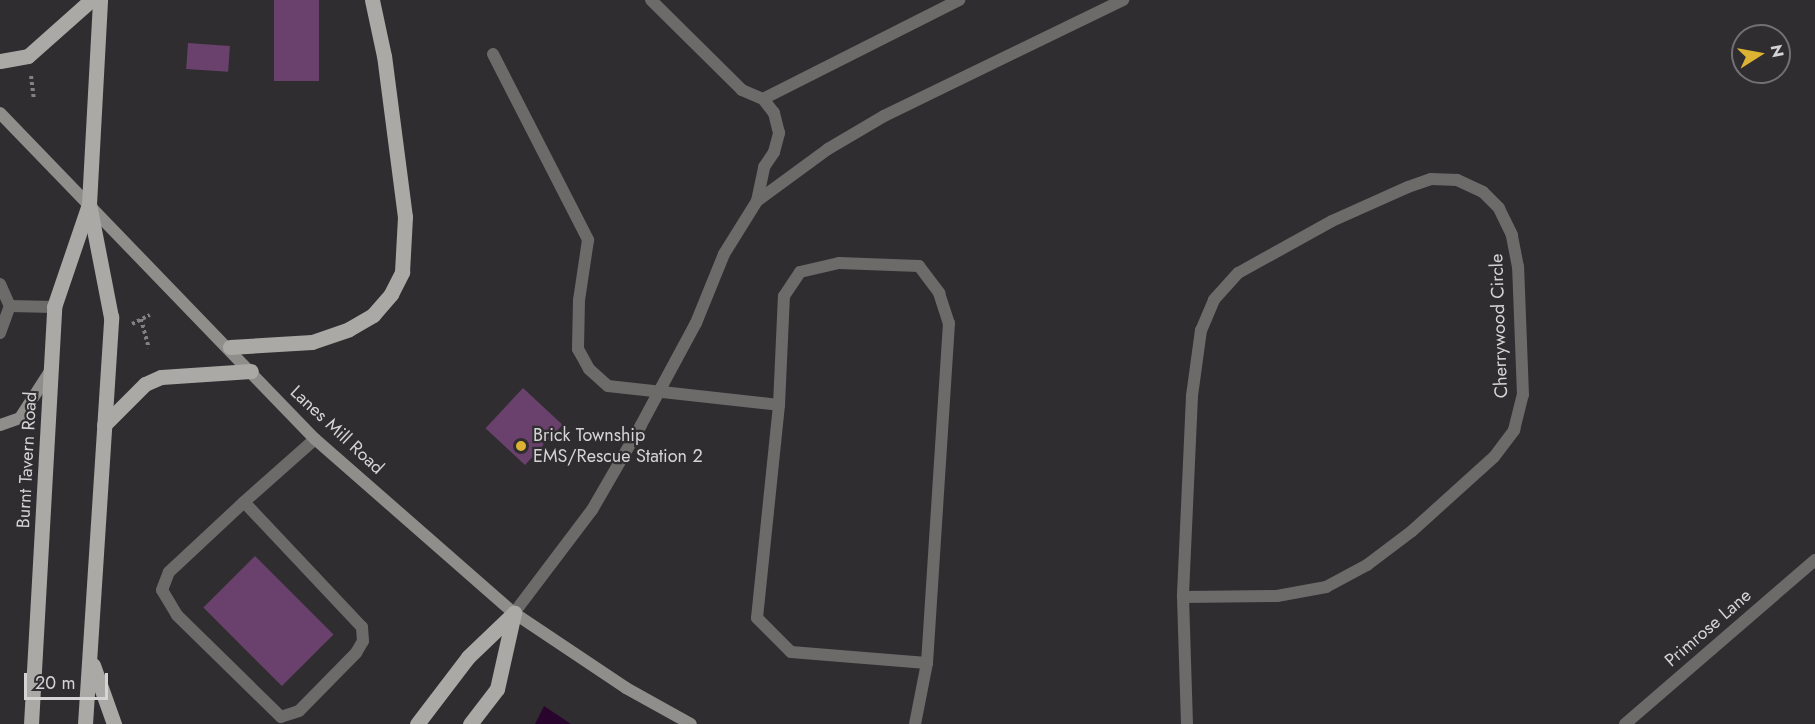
<!DOCTYPE html>
<style>
body{margin:0}
#map{position:relative;width:1815px;height:724px;overflow:hidden;background:#2f2d30;font-family:Jost,sans-serif}
div>[style]{position:absolute}
[style*='--x']{left:calc(var(--x)*1px);top:calc(var(--y)*1px);width:calc(var(--w)*1px);rotate:calc(var(--a)*1deg)}
.water>*{inset:0;background:#29052d}
.building>*{inset:0;background:#69416c;transform-origin:0 0}
.path>*{height:4px;margin-top:-2px;transform-origin:0;background:repeating-linear-gradient(90deg,#818082 0 3px,transparent 0 6px)}
.service>*{height:12px;margin:-6px;padding:0 6px;transform-origin:6px;border-radius:6px;background:#6c6b6a}
.minor>*{height:12px;margin:-6px;padding:0 6px;transform-origin:6px;border-radius:6px;background:#6c6b6a}
.secondary>*{height:12px;margin:-6px;padding:0 6px;transform-origin:6px;border-radius:6px;background:#8f8e8b}
.primary>*{height:15px;margin:-7.5px;padding:0 7.5px;transform-origin:7.5px;border-radius:7.5px;background:#aaa9a5}
.dots>*{width:16px;height:16px;translate:-50% -50%;box-sizing:border-box;border:3px solid #2f2d30;border-radius:50%}
span{translate:-50% -50%;white-space:nowrap;text-align:center;line-height:1.15;-webkit-text-stroke:4.5px #2f2d30;paint-order:stroke}
.street-label{font-size:18px;color:#d5d4d5}
.poi-label{font-size:18px;color:#d5d4d5}
.left{translate:0 -50%;text-align:left}
.north{position:absolute;left:1731px;top:24px;width:60px;height:60px;box-sizing:border-box;background:#2f2d30;border:2px solid #717072;border-radius:50%;rotate:79deg;font-size:16px;font-weight:700;line-height:24px;text-align:center;color:#d5d4d5}
.north::after{content:'';display:block;margin:auto;width:21px;height:27px;background:#dcb233;clip-path:polygon(50% 0,100% 100%,50% 72%,0 100%)}
.scale{position:absolute;left:24px;top:673px;width:84px;height:27px;box-sizing:border-box;border:3px solid #d5d4d5;border-top:0;padding-left:8px;font-size:18px;line-height:21px;white-space:nowrap;color:#d5d4d5;-webkit-text-stroke:4px #2f2d30;paint-order:stroke}
</style>
<div id="map">
<div class="water">
<div style="clip-path:polygon(544px 706px,571px 724px,535px 724px)"></div>
</div>
<div class="building">
<div style="left:274px;top:0;width:45px;height:81px"></div>
<div style="left:188px;top:43px;width:42px;height:26px;rotate:4deg"></div>
<div style="left:523px;top:388px;width:54px;height:55px;rotate:43deg"></div>
<div style="left:255px;top:556px;width:111px;height:73px;rotate:45deg"></div>
</div>
<div class="path">
<div style="--x:31;--y:76;--w:23;--a:83"></div>
<div style="--x:141;--y:319;--w:30;--a:75"></div>
<div style="--x:132;--y:324;--w:20;--a:-27"></div>
</div>
<div class="service">
<div style="--x:493;--y:54;--w:209;--a:62.9"></div>
<div style="--x:588;--y:240;--w:61;--a:98.5"></div>
<div style="--x:579;--y:300;--w:49;--a:91.2"></div>
<div style="--x:578;--y:349;--w:23;--a:61"></div>
<div style="--x:589;--y:369;--w:25;--a:42"></div>
<div style="--x:608;--y:386;--w:172;--a:6.3"></div>
<div style="--x:779;--y:405;--w:109;--a:-87.4"></div>
<div style="--x:784;--y:296;--w:29;--a:-56"></div>
<div style="--x:800;--y:272;--w:40;--a:-13"></div>
<div style="--x:839;--y:263;--w:80;--a:2.1"></div>
<div style="--x:919;--y:266;--w:34;--a:53"></div>
<div style="--x:939;--y:293;--w:32;--a:72"></div>
<div style="--x:949;--y:323;--w:341;--a:93.7"></div>
<div style="--x:927;--y:663;--w:62;--a:101.1"></div>
<div style="--x:763;--y:99;--w:220;--a:-26.8"></div>
<div style="--x:757;--y:201;--w:88;--a:-36.2"></div>
<div style="--x:828;--y:149;--w:65;--a:-30.5"></div>
<div style="--x:884;--y:116;--w:266;--a:-25.9"></div>
<div style="--x:0;--y:284;--w:24;--a:66"></div>
<div style="--x:0;--y:333;--w:29;--a:-70"></div>
<div style="--x:10;--y:306;--w:44;--a:1.3"></div>
<div style="--x:779;--y:405;--w:214;--a:95.9"></div>
<div style="--x:757;--y:618;--w:48;--a:45"></div>
<div style="--x:791;--y:652;--w:136;--a:4.6"></div>
<div style="--x:244;--y:502;--w:172;--a:46.7"></div>
<div style="--x:362;--y:627;--w:14;--a:86"></div>
<div style="--x:363;--y:641;--w:14;--a:120"></div>
<div style="--x:356;--y:653;--w:81;--a:134.5"></div>
<div style="--x:299;--y:711;--w:19;--a:162"></div>
<div style="--x:281;--y:717;--w:146;--a:-135.6"></div>
<div style="--x:177;--y:615;--w:29;--a:-121"></div>
<div style="--x:162;--y:590;--w:19;--a:-69"></div>
<div style="--x:169;--y:572;--w:103;--a:-43"></div>
<div style="--x:244;--y:502;--w:95;--a:-41.6"></div>
<div style="--x:514;--y:613;--w:129;--a:-52.9"></div>
<div style="--x:592;--y:510;--w:98;--a:-60"></div>
<div style="--x:641;--y:425;--w:116;--a:-61.7"></div>
<div style="--x:696;--y:323;--w:74;--a:-67.9"></div>
<div style="--x:724;--y:254;--w:62;--a:-58.1"></div>
<div style="--x:757;--y:201;--w:35;--a:-78"></div>
<div style="--x:764;--y:167;--w:18;--a:-56"></div>
<div style="--x:774;--y:152;--w:20;--a:-75"></div>
<div style="--x:779;--y:133;--w:21;--a:-104"></div>
<div style="--x:774;--y:113;--w:18;--a:-128"></div>
<div style="--x:763;--y:99;--w:23;--a:-157"></div>
<div style="--x:742;--y:90;--w:128;--a:-135.3"></div>
</div>
<div class="minor">
<div style="--x:1183;--y:597;--w:94;--a:-0.6"></div>
<div style="--x:1277;--y:596;--w:50;--a:-10.4"></div>
<div style="--x:1326;--y:587;--w:47;--a:-28.2"></div>
<div style="--x:1367;--y:565;--w:56;--a:-37.1"></div>
<div style="--x:1412;--y:531;--w:110;--a:-42.1"></div>
<div style="--x:1494;--y:457;--w:34;--a:-53"></div>
<div style="--x:1514;--y:430;--w:36;--a:-76"></div>
<div style="--x:1523;--y:395;--w:128;--a:-92.2"></div>
<div style="--x:1518;--y:267;--w:33;--a:-101"></div>
<div style="--x:1512;--y:235;--w:30;--a:-116"></div>
<div style="--x:1499;--y:208;--w:23;--a:-135"></div>
<div style="--x:1483;--y:192;--w:29;--a:-155"></div>
<div style="--x:1457;--y:180;--w:26;--a:-178"></div>
<div style="--x:1431;--y:179;--w:24;--a:161"></div>
<div style="--x:1408;--y:187;--w:83;--a:155.9"></div>
<div style="--x:1332;--y:221;--w:107;--a:151"></div>
<div style="--x:1238;--y:273;--w:36;--a:132"></div>
<div style="--x:1214;--y:300;--w:33;--a:113"></div>
<div style="--x:1201;--y:330;--w:67;--a:97.8"></div>
<div style="--x:1192;--y:396;--w:201;--a:92.6"></div>
<div style="--x:1183;--y:597;--w:127;--a:88.2"></div>
<div style="--x:1625;--y:724;--w:251;--a:-40.8"></div>
</div>
<div class="secondary">
<div style="--x:0;--y:113;--w:453;--a:46"></div>
<div style="--x:315;--y:439;--w:264;--a:41.2"></div>
<div style="--x:514;--y:613;--w:135;--a:33.8"></div>
<div style="--x:626;--y:688;--w:74;--a:29"></div>
<div style="--x:0;--y:425;--w:21;--a:-19"></div>
<div style="--x:20;--y:418;--w:54;--a:-57.2"></div>
</div>
<div class="primary">
<div style="--x:0;--y:61;--w:28;--a:-10"></div>
<div style="--x:28;--y:56;--w:84;--a:-41.6"></div>
<div style="--x:230;--y:347;--w:82;--a:-3.5"></div>
<div style="--x:312;--y:342;--w:39;--a:-19"></div>
<div style="--x:349;--y:329;--w:28;--a:-30"></div>
<div style="--x:373;--y:315;--w:28;--a:-49"></div>
<div style="--x:391;--y:294;--w:25;--a:-63"></div>
<div style="--x:402;--y:272;--w:55;--a:-86.9"></div>
<div style="--x:405;--y:217;--w:162;--a:-97.4"></div>
<div style="--x:384;--y:56;--w:57;--a:-102.1"></div>
<div style="--x:104;--y:425;--w:58;--a:-45"></div>
<div style="--x:145;--y:384;--w:17;--a:-24"></div>
<div style="--x:161;--y:377;--w:90;--a:-3.8"></div>
<div style="--x:93;--y:665;--w:63;--a:70.4"></div>
<div style="--x:31;--y:724;--w:418;--a:-86.8"></div>
<div style="--x:54;--y:307;--w:106;--a:-71.2"></div>
<div style="--x:85;--y:724;--w:408;--a:-86.3"></div>
<div style="--x:111;--y:317;--w:115;--a:-101"></div>
<div style="--x:89;--y:204;--w:204;--a:-86.9"></div>
<div style="--x:417;--y:724;--w:84;--a:-52.7"></div>
<div style="--x:468;--y:657;--w:64;--a:-43.7"></div>
<div style="--x:470;--y:724;--w:44;--a:-52.4"></div>
<div style="--x:497;--y:689;--w:78;--a:-77.4"></div>
</div>
<div class="dots">
<div style="left:521px;top:446px;background:#dcb233"></div>
</div>
<div class="street-label">
<span style="left:1499px;top:326px;rotate:-92deg">Cherrywood Circle</span>
<span style="left:337px;top:430px;rotate:43deg">Lanes Mill Road</span>
<span style="left:27px;top:460px;rotate:-87deg">Burnt Tavern Road</span>
<span style="left:1708px;top:628px;rotate:-41deg">Primrose Lane</span>
</div>
<div class="poi-label">
<span class="left" style="left:533px;top:446px">Brick Township<br>EMS/Rescue Station 2</span>
</div>
<div class="north">N</div>
<div class="scale">20 m</div>
</div>
